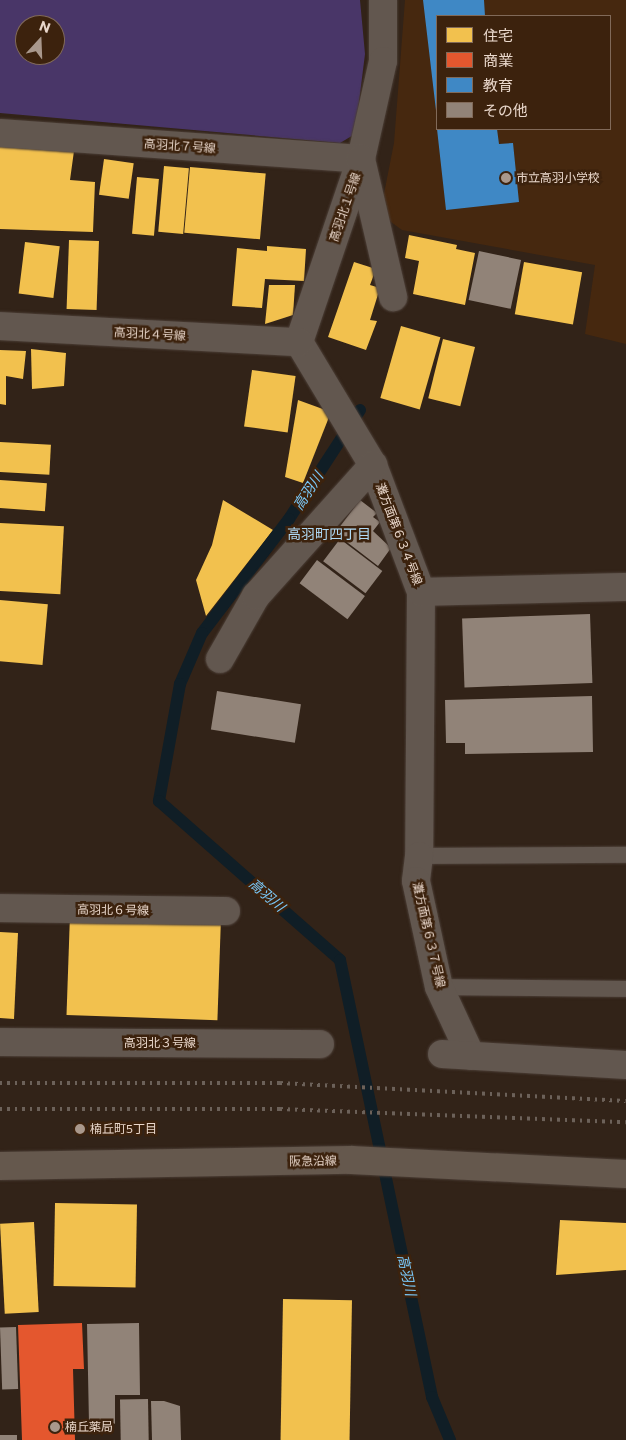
<!DOCTYPE html>
<meta charset="utf-8">
<style>
body{margin:0}
#map{position:relative;width:626px;height:1440px;overflow:hidden;background:#322318;font-family:Commissioner,"Noto Sans JP",sans-serif}
div>[style]{position:absolute}
[style*='--x']{left:calc(var(--x)*1px);top:calc(var(--y)*1px);width:calc(var(--w)*1px);rotate:calc(var(--a)*1deg)}
.built>*{inset:0;background:#46280f}
.green>*{inset:0;background:#493668}
.homes>*{inset:0;background:#f2c14e;transform-origin:0 0}
.shops>*{inset:0;background:#e4572e}
.schools>*{inset:0;background:#3f88c5}
.stream>*{height:12px;margin:-6px;padding:0 6px;transform-origin:6px;border-radius:6px;background:#101e26}
.building>*{inset:0;background:#918378;transform-origin:0 0}
.roads{filter:drop-shadow(0 0 1px #4b3e36) drop-shadow(0 0 1px #4b3e36)}
.lane>*{height:16px;margin:-8px;padding:0 8px;transform-origin:8px;border-radius:8px;background:#62574f}
.street>*{height:28px;margin:-14px;padding:0 14px;transform-origin:14px;border-radius:14px;background:#62574f}
.secondary>*{height:28px;margin:-14px;padding:0 14px;transform-origin:14px;border-radius:14px;background:#65584d}
.rail>*{height:4px;margin-top:-2px;transform-origin:0;background:repeating-linear-gradient(90deg,#6c6159 0 2.5px,transparent 0 7.5px)}
.dots>*{width:14px;height:14px;translate:-50% -50%;box-sizing:border-box;border:2px solid #3c220d;border-radius:50%}
span{translate:-50% -50%;white-space:nowrap;text-align:center;line-height:1.15;-webkit-text-stroke:5px #3c220d;paint-order:stroke}
.street-label{font-size:12px;color:#e9d7cb}
.poi-label{font-size:12px;color:#e9d7cb}
.left{translate:0 -50%;text-align:left}
.water-label{font-size:14px;color:#7ac9fa;font-style:italic}
.neighbourhood-label{font-size:14px;color:#afdaf6}
.legend{position:absolute;left:436px;top:15px;width:175px;height:115px;box-sizing:border-box;background:#3c220d;border:1px solid #816a59;margin:0;padding:6px 9px;list-style:none;font-size:15px;color:#e9d7cb}
.legend li{display:flex;align-items:center;gap:10px;height:25px}
.legend b{width:25px;border:1px solid #816a59}
.north{position:absolute;left:15px;top:15px;width:50px;height:50px;box-sizing:border-box;background:#3c220d;border:1px solid #816a59;border-radius:50%;rotate:20deg;font-size:14px;font-weight:700;line-height:20px;text-align:center;color:#e9d7cb}
.north::after{content:'';display:block;margin:auto;width:18px;height:22px;background:#a9988c;clip-path:polygon(50% 0,100% 100%,50% 72%,0 100%)}
</style>
<div id="map">
<div class="built">
<div style="clip-path:polygon(evenodd,405px 0,626px 0,626px 344px,585px 334px,595px 265px,402px 230px,380px 214px,394px 143px,405px 0,437px 16px,610px 16px,610px 129px,437px 129px,437px 16px)"></div>
</div>
<div class="green">
<div style="clip-path:polygon(evenodd,0 0,360px 0,365px 54px,355px 134px,340px 143px,0 113px,0 0,25px 25px,55px 25px,55px 55px,25px 55px,25px 25px)"></div>
</div>
<div class="homes">
<div style="clip-path:polygon(0 145px,74px 151px,70px 180px,95px 182px,93px 232px,0 229px)"></div>
<div style="left:104px;top:159px;width:30px;height:36px;rotate:8deg"></div>
<div style="left:164px;top:166px;width:25px;height:66px;rotate:5deg"></div>
<div style="left:190px;top:167px;width:76px;height:66px;rotate:5deg"></div>
<div style="left:137px;top:177px;width:22px;height:57px;rotate:5deg"></div>
<div style="clip-path:polygon(409px 235px,457px 245px,456px 249px,475px 253px,465px 305px,413px 294px,419px 261px,405px 258px)"></div>
<div style="left:69px;top:240px;width:30px;height:69px;rotate:2deg"></div>
<div style="left:25px;top:242px;width:35px;height:52px;rotate:7deg"></div>
<div style="clip-path:polygon(267px 246px,306px 249px,304px 281px,265px 279px,262px 308px,232px 306px,237px 248px,267px 251px)"></div>
<div style="clip-path:polygon(354px 262px,376px 269px,370px 285px,380px 288px,370px 320px,377px 321px,366px 350px,328px 337px)"></div>
<div style="left:524px;top:262px;width:59px;height:53px;rotate:10deg"></div>
<div style="clip-path:polygon(269px 285px,295px 285px,293px 315px,265px 324px)"></div>
<div style="left:401px;top:326px;width:41px;height:75px;rotate:16deg"></div>
<div style="left:443px;top:339px;width:33px;height:61px;rotate:14deg"></div>
<div style="clip-path:polygon(31px 349px,66px 353px,64px 386px,32px 389px)"></div>
<div style="clip-path:polygon(0 350px,26px 351px,23px 379px,6px 376px,6px 405px,0 404px)"></div>
<div style="left:252px;top:370px;width:44px;height:57px;rotate:8deg"></div>
<div style="clip-path:polygon(298px 400px,331px 412px,303px 483px,285px 477px)"></div>
<div style="left:0;top:442px;width:51px;height:30px;rotate:3deg"></div>
<div style="left:0;top:480px;width:47px;height:28px;rotate:4deg"></div>
<div style="clip-path:polygon(223px 500px,273px 530px,206px 616px,196px 580px,212px 545px)"></div>
<div style="left:0;top:523px;width:64px;height:68px;rotate:3deg"></div>
<div style="left:0;top:600px;width:48px;height:61px;rotate:5deg"></div>
<div style="left:70px;top:915px;width:151px;height:100px;rotate:2deg"></div>
<div style="clip-path:polygon(0 932px,18px 933px,14px 1019px,0 1018px)"></div>
<div style="left:55px;top:1203px;width:82px;height:83px;rotate:1deg"></div>
<div style="clip-path:polygon(560px 1220px,626px 1223px,626px 1270px,556px 1275px)"></div>
<div style="left:34px;top:1222px;width:90px;height:34px;rotate:87deg"></div>
<div style="left:283px;top:1299px;width:69px;height:141px;rotate:1deg"></div>
</div>
<div class="shops">
<div style="clip-path:polygon(82px 1323px,84px 1369px,73px 1369px,75px 1440px,22px 1440px,18px 1325px)"></div>
</div>
<div class="schools">
<div style="clip-path:polygon(423px 0,484px 0,485px 16px,437px 16px,437px 119px)"></div>
<div style="clip-path:polygon(437px 129px,497px 129px,499px 144px,513px 143px,519px 202px,446px 210px)"></div>
</div>
<div class="stream">
<div style="--x:360;--y:410;--w:130;--a:123.1"></div>
<div style="--x:289;--y:519;--w:143;--a:127.3"></div>
<div style="--x:202;--y:633;--w:56;--a:113.3"></div>
<div style="--x:180;--y:684;--w:119;--a:100.2"></div>
<div style="--x:159;--y:801;--w:241;--a:41.3"></div>
<div style="--x:340;--y:960;--w:447;--a:78.1"></div>
<div style="--x:432;--y:1397;--w:47;--a:67.3"></div>
</div>
<div class="building">
<div style="left:479px;top:251px;width:43px;height:50px;rotate:12deg"></div>
<div style="clip-path:polygon(360px 500px,377px 513px,373px 517px,380px 522px,373px 531px,391px 548px,378px 566px,335px 533px)"></div>
<div style="left:340px;top:539px;width:53px;height:28px;rotate:37deg"></div>
<div style="left:317px;top:560px;width:60px;height:29px;rotate:37deg"></div>
<div style="left:590px;top:614px;width:69px;height:128px;rotate:88deg"></div>
<div style="left:217px;top:691px;width:85px;height:39px;rotate:9deg"></div>
<div style="clip-path:polygon(592px 696px,593px 752px,465px 754px,465px 743px,446px 743px,445px 700px)"></div>
<div style="clip-path:polygon(139px 1323px,140px 1395px,115px 1395px,115px 1424px,89px 1424px,87px 1324px)"></div>
<div style="left:16px;top:1327px;width:62px;height:16px;rotate:88deg"></div>
<div style="left:148px;top:1399px;width:41px;height:28px;rotate:89deg"></div>
<div style="clip-path:polygon(151px 1401px,164px 1401px,180px 1406px,181px 1440px,152px 1440px)"></div>
<div style="left:0;top:1435px;width:17px;height:5px"></div>
</div>
<div class="roads">
<div class="lane">
<div style="--x:419;--y:856;--w:207;--a:-0.3"></div>
<div style="--x:439;--y:987;--w:187;--a:0.6"></div>
</div>
<div class="street">
<div style="--x:383;--y:0;--w:61;--a:90"></div>
<div style="--x:383;--y:61;--w:100;--a:102.7"></div>
<div style="--x:361;--y:159;--w:193;--a:108.7"></div>
<div style="--x:299;--y:342;--w:144;--a:59"></div>
<div style="--x:373;--y:465;--w:136;--a:69.3"></div>
<div style="--x:421;--y:592;--w:264;--a:90.4"></div>
<div style="--x:419;--y:856;--w:25;--a:97"></div>
<div style="--x:416;--y:881;--w:108;--a:77.8"></div>
<div style="--x:439;--y:987;--w:76;--a:65.1"></div>
<div style="--x:0;--y:133;--w:362;--a:4.1"></div>
<div style="--x:361;--y:159;--w:142;--a:76.9"></div>
<div style="--x:0;--y:326;--w:299;--a:3.1"></div>
<div style="--x:421;--y:592;--w:205;--a:-1.4"></div>
<div style="--x:220;--y:659;--w:73;--a:-60.3"></div>
<div style="--x:256;--y:596;--w:176;--a:-48.2"></div>
<div style="--x:0;--y:908;--w:226;--a:0.8"></div>
<div style="--x:0;--y:1042;--w:320;--a:0.4"></div>
<div style="--x:442;--y:1054;--w:184;--a:3.4"></div>
</div>
<div class="secondary">
<div style="--x:0;--y:1166;--w:351;--a:-1"></div>
<div style="--x:351;--y:1160;--w:275;--a:2.9"></div>
</div>
</div>
<div class="rail">
<div style="--x:0;--y:1083;--w:280;--a:0"></div>
<div style="--x:280;--y:1083;--w:346;--a:3"></div>
<div style="--x:0;--y:1109;--w:280;--a:0"></div>
<div style="--x:280;--y:1109;--w:346;--a:2.2"></div>
</div>
<div class="dots">
<div style="left:506px;top:178px;background:#a9988c"></div>
<div style="left:80px;top:1129px;background:#a9988c"></div>
<div style="left:55px;top:1427px;background:#a9988c"></div>
</div>
<div class="street-label">
<span style="left:180px;top:146px;rotate:4deg">高羽北７号線</span>
<span style="left:345px;top:207px;rotate:-71deg">高羽北１号線</span>
<span style="left:150px;top:334px;rotate:3deg">高羽北４号線</span>
<span style="left:399px;top:534px;rotate:69deg">灘方面第６３４号線</span>
<span style="left:113px;top:910px;rotate:1deg">高羽北６号線</span>
<span style="left:429px;top:935px;rotate:77deg">灘方面第６３７号線</span>
<span style="left:160px;top:1043px">高羽北３号線</span>
<span style="left:313px;top:1161px;rotate:-1deg">阪急沿線</span>
</div>
<div class="poi-label">
<span class="left" style="left:516px;top:178px">市立高羽小学校</span>
<span class="left" style="left:90px;top:1129px">楠丘町5丁目</span>
<span class="left" style="left:65px;top:1427px">楠丘薬局</span>
</div>
<div class="water-label">
<span style="left:308px;top:491px;rotate:-57deg">高羽川</span>
<span style="left:267px;top:895px;rotate:41deg">高羽川</span>
<span style="left:407px;top:1275px;rotate:78deg">高羽川</span>
</div>
<div class="neighbourhood-label">
<span style="left:329px;top:534px">高羽町四丁目</span>
</div>
<ul class="legend">
<li><b style="height:14px;background:#f2c14e"></b>住宅</li>
<li><b style="height:14px;background:#e4572e"></b>商業</li>
<li><b style="height:14px;background:#3f88c5"></b>教育</li>
<li><b style="height:14px;background:#918378"></b>その他</li>
</ul>
<div class="north">N</div>
</div>
